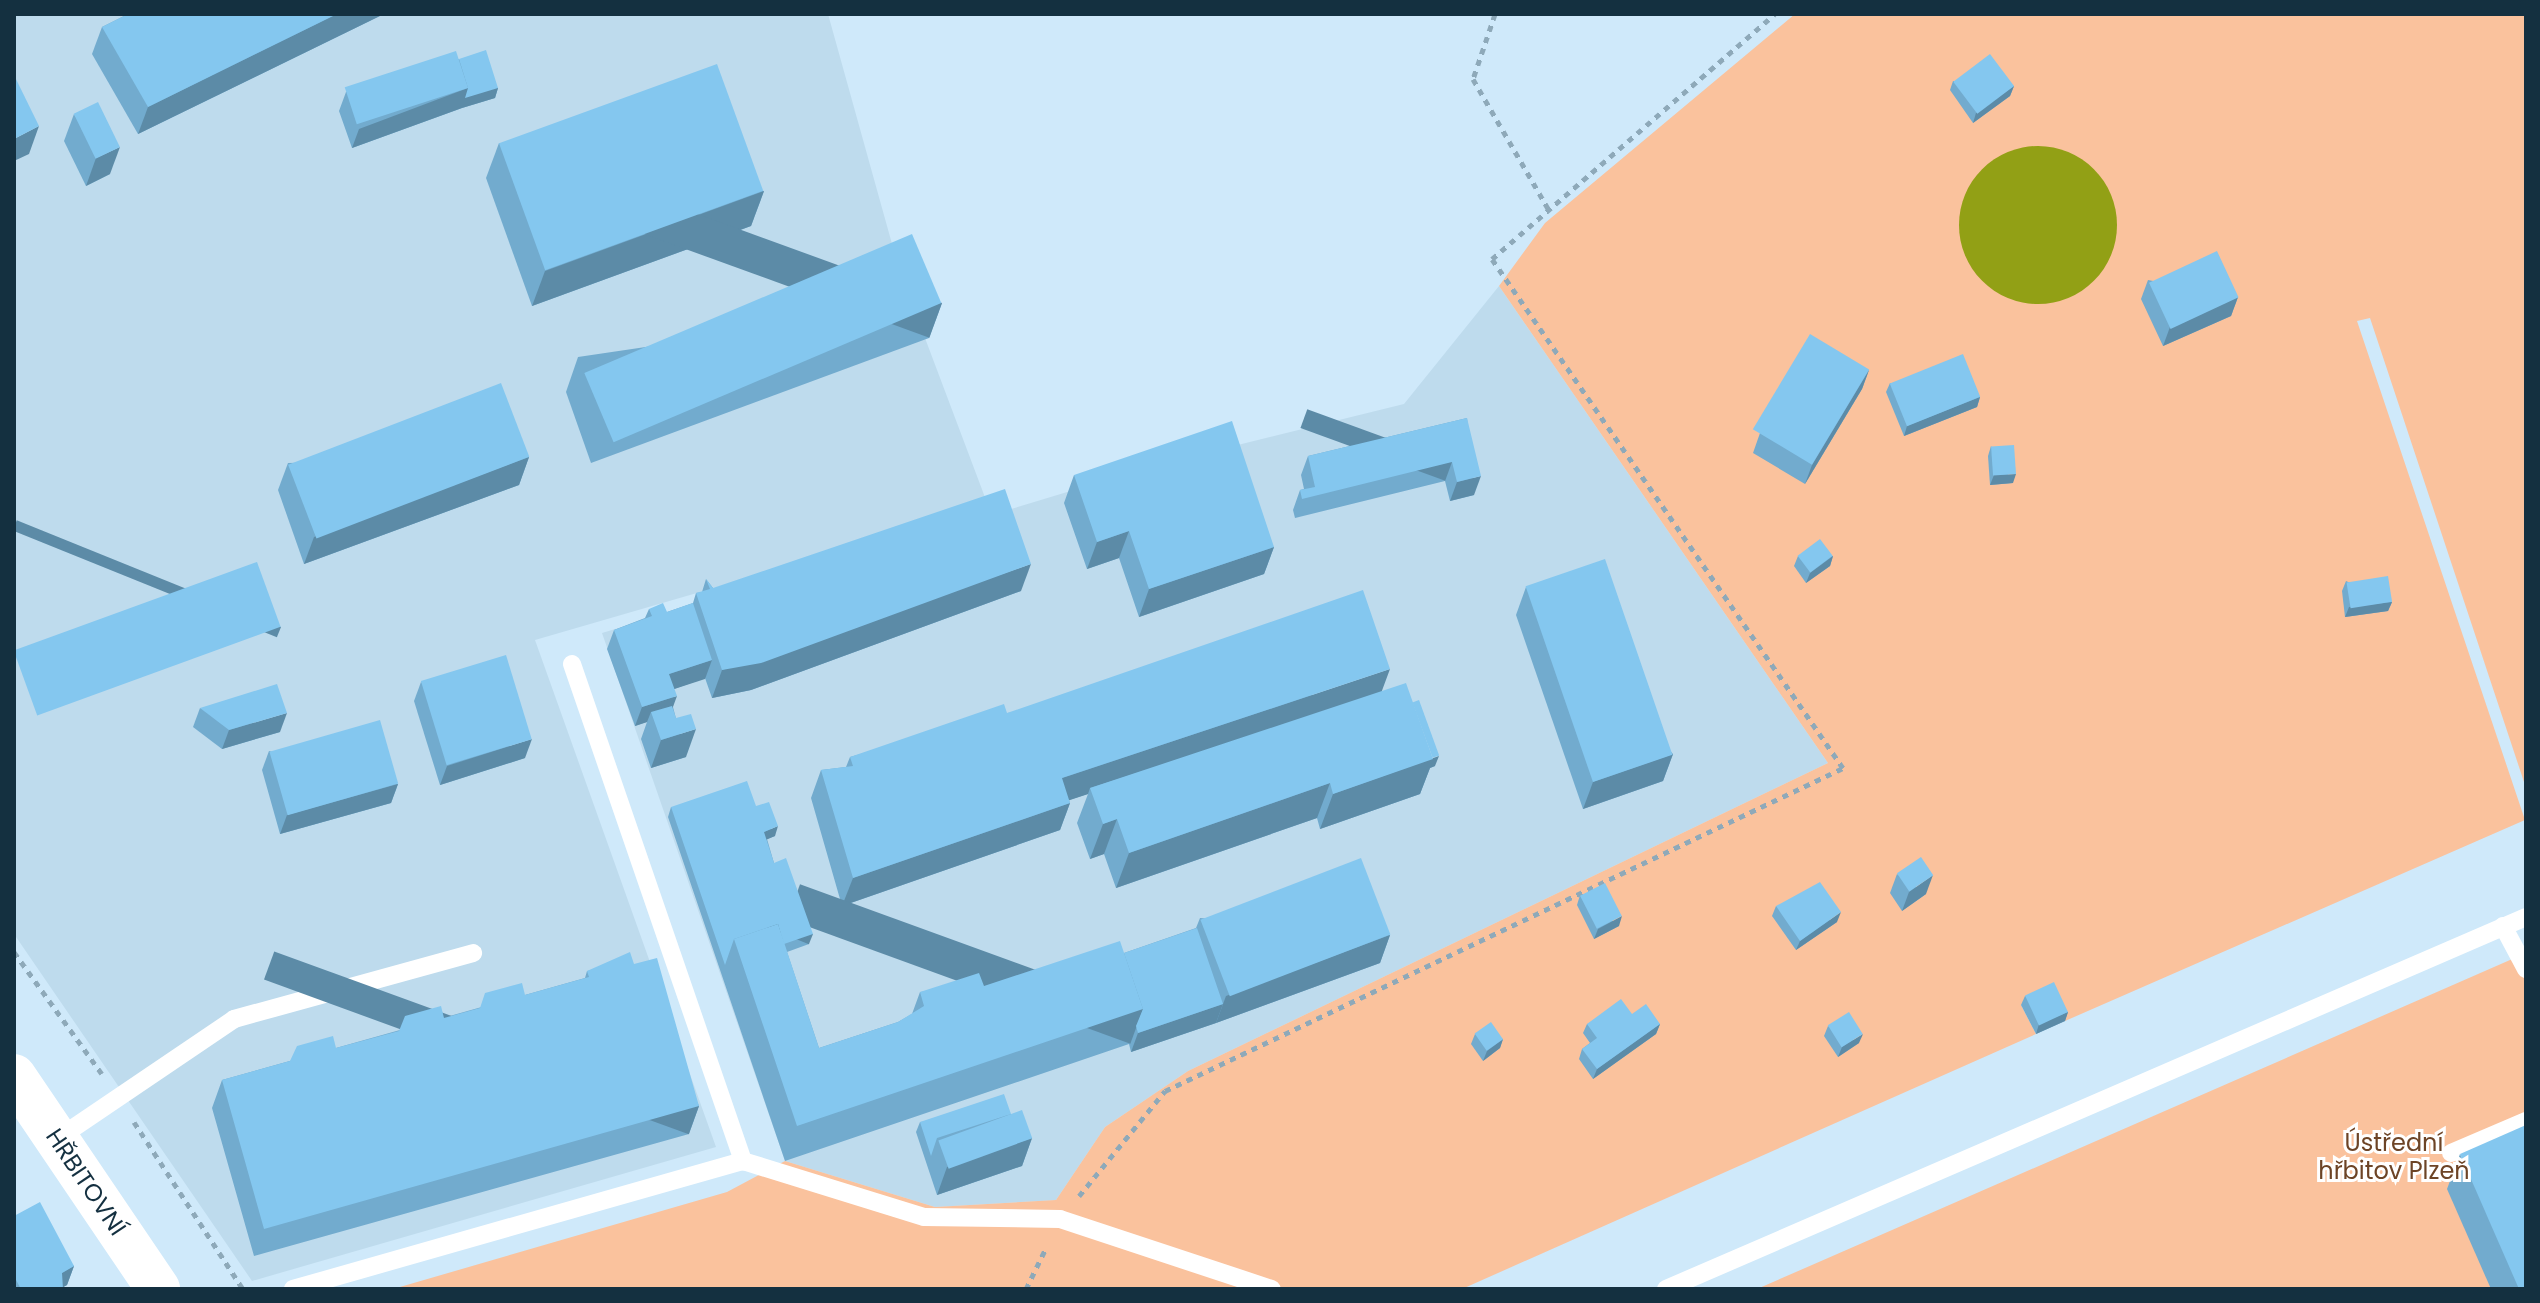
<!DOCTYPE html>
<meta charset="utf-8">
<style>
body{margin:0}
#map{position:relative;width:2540px;height:1303px;overflow:hidden;background:#cfe9fa;font-family:Poppins,sans-serif}
div>[style]{position:absolute}
[style*='--x']{left:calc(var(--x)*1px);top:calc(var(--y)*1px);width:calc(var(--w)*1px);rotate:calc(var(--a)*1deg)}
.built>*{inset:0;background:#bedbed}
.green>*{inset:0;background:#fac29d}
.water>*{inset:0;background:#92a015}
.round{border-radius:50%}
.path>*{height:5px;margin-top:-2.5px;transform-origin:0;background:repeating-linear-gradient(90deg,#8ea9b9 0 6px,transparent 0 12px)}
.lane>*{height:18px;margin:-9px;padding:0 9px;transform-origin:9px;border-radius:9px;background:#fff}
.secondary>*{height:44px;margin:-22px;padding:0 22px;transform-origin:22px;border-radius:22px;background:#fff}
.wall>*{inset:0;background:#72abce}
.shaded-wall>*{inset:0;background:#5c8ba7;transform-origin:0 0}
.building>*{inset:0;background:#84c7ef;transform-origin:0 0}
span{translate:-50% -50%;white-space:nowrap;text-align:center;line-height:1.15;-webkit-text-stroke:6px #fff;paint-order:stroke}
.park-label{font-size:24px;color:#6d4426}
.street-label{font-size:24px;color:#143040}
.frame{position:absolute;inset:0;border:16px solid #143040;pointer-events:none}
</style>
<div id="map">
<div class="built">
<div style="clip-path:polygon(14px 14px,828px 14px,899px 269px,989px 508px,535px 640px,716px 1147px,252px 1281px,14px 934px)"></div>
<div style="clip-path:polygon(1499px 286px,1828px 763px,1188px 1071px,1105px 1127px,1056px 1200px,935px 1207px,785px 1161px,602px 633px,1153px 466px,1404px 404px)"></div>
</div>
<div class="green">
<div style="clip-path:polygon(1795px 14px,2526px 14px,2526px 788px,2370px 318px,2357px 321px,2525px 820px,2065px 1021px,2051px 992px,2021px 1005px,2036px 1034px,1462px 1289px,393px 1289px,727px 1192px,785px 1161px,935px 1207px,1056px 1200px,1105px 1127px,1188px 1071px,1828px 763px,1499px 286px,1545px 223px)"></div>
<div style="clip-path:polygon(2526px 953px,2526px 1289px,1757px 1289px,2261px 1069px)"></div>
</div>
<div class="water">
<div class="round" style="left:1959px;top:146px;width:158px;height:158px"></div>
</div>
<div class="path">
<div style="--x:1495;--y:14;--w:69;--a:108.7"></div>
<div style="--x:1473;--y:79;--w:151;--a:59.9"></div>
<div style="--x:14;--y:952;--w:150;--a:54.2"></div>
<div style="--x:134;--y:1122;--w:199;--a:56.9"></div>
<div style="--x:1079;--y:1196;--w:136;--a:-50.7"></div>
<div style="--x:1165;--y:1091;--w:751;--a:-25.47"></div>
<div style="--x:1843;--y:768;--w:618;--a:-124.59"></div>
<div style="--x:1492;--y:259;--w:374;--a:-40.9"></div>
<div style="--x:1026;--y:1289;--w:46;--a:-64"></div>
</div>
<div class="lane">
<div style="--x:572;--y:664;--w:526;--a:71.01"></div>
<div style="--x:2503;--y:926;--w:49;--a:61.9"></div>
<div style="--x:57;--y:1139;--w:214;--a:-34.1"></div>
<div style="--x:234;--y:1019;--w:248;--a:-15.4"></div>
<div style="--x:2451;--y:1153;--w:82;--a:-23.1"></div>
<div style="--x:293;--y:1289;--w:468;--a:-15.9"></div>
<div style="--x:743;--y:1161;--w:189;--a:17.2"></div>
<div style="--x:924;--y:1217;--w:136;--a:0.8"></div>
<div style="--x:1060;--y:1219;--w:223;--a:18.3"></div>
<div style="--x:1666;--y:1289;--w:937;--a:-23.39"></div>
</div>
<div class="secondary">
<div style="--x:14;--y:1076;--w:257;--a:55.9"></div>
</div>
<div class="wall">
<div style="clip-path:polygon(128px 14px,384px 14px,138px 134px,92px 54px,102px 27px)"></div>
<div style="clip-path:polygon(459px 59px,498px 88px,495px 98px,462px 108px,352px 148px,339px 111px,346px 92px)"></div>
<div style="clip-path:polygon(1953px 81px,2014px 86px,2010px 96px,1973px 123px,1950px 90px)"></div>
<div style="clip-path:polygon(74px 114px,110px 174px,86px 186px,64px 141px)"></div>
<div style="clip-path:polygon(499px 143px,764px 191px,751px 226px,532px 306px,486px 178px)"></div>
<div style="clip-path:polygon(2148px 280px,2238px 297px,2231px 316px,2163px 346px,2141px 299px)"></div>
<div style="clip-path:polygon(942px 303px,929px 338px,591px 463px,566px 392px,578px 357px)"></div>
<div style="clip-path:polygon(1869px 370px,1862px 389px,1805px 484px,1753px 453px,1760px 433px)"></div>
<div style="clip-path:polygon(1890px 383px,1980px 397px,1977px 407px,1904px 436px,1886px 392px)"></div>
<div style="clip-path:polygon(1467px 418px,1474px 495px,1450px 501px,1445px 481px,1295px 518px,1293px 510px,1300px 490px,1304px 489px,1301px 475px,1308px 456px)"></div>
<div style="clip-path:polygon(1991px 446px,2013px 483px,1990px 485px,1988px 456px)"></div>
<div style="clip-path:polygon(529px 457px,519px 485px,304px 564px,278px 490px,288px 463px)"></div>
<div style="clip-path:polygon(1074px 475px,1274px 547px,1264px 574px,1139px 617px,1119px 558px,1087px 569px,1064px 503px)"></div>
<div style="clip-path:polygon(1798px 556px,1833px 556px,1830px 566px,1806px 583px,1794px 566px)"></div>
<div style="clip-path:polygon(706px 579px,713px 588px,1021px 591px,751px 690px,712px 698px,705px 678px,674px 689px,673px 707px,686px 757px,651px 768px,641px 739px,647px 722px,635px 726px,607px 649px,614px 630px,645px 618px,649px 609px,667px 612px,693px 603px,696px 593px,702px 592px)"></div>
<div style="clip-path:polygon(2346px 581px,2392px 602px,2388px 611px,2345px 617px,2342px 591px)"></div>
<div style="clip-path:polygon(1526px 587px,1673px 754px,1663px 781px,1583px 809px,1516px 615px)"></div>
<div style="clip-path:polygon(421px 682px,525px 758px,440px 785px,414px 701px)"></div>
<div style="clip-path:polygon(1382px 691px,1435px 766px,1430px 768px,1420px 794px,1320px 829px,1317px 818px,1116px 888px,1104px 854px,1090px 859px,1077px 823px,1088px 794px,1069px 800px,1070px 803px,1060px 830px,842px 906px,811px 798px,821px 770px,846px 767px,850px 757px,1007px 713px)"></div>
<div style="clip-path:polygon(200px 708px,280px 732px,222px 749px,193px 727px)"></div>
<div style="clip-path:polygon(269px 751px,398px 784px,391px 803px,280px 834px,262px 770px)"></div>
<div style="clip-path:polygon(756px 806px,775px 836px,767px 839px,774px 863px,809px 944px,787px 952px,819px 1048px,898px 1022px,912px 1014px,920px 992px,984px 986px,1124px 953px,1196px 928px,1200px 918px,1390px 935px,1380px 963px,1216px 1023px,1131px 1052px,1129px 1044px,785px 1161px,668px 817px,671px 807px)"></div>
<div style="clip-path:polygon(1897px 874px,1926px 894px,1902px 911px,1890px 893px)"></div>
<div style="clip-path:polygon(1580px 895px,1619px 926px,1594px 939px,1577px 905px)"></div>
<div style="clip-path:polygon(1776px 906px,1837px 922px,1796px 950px,1772px 916px)"></div>
<div style="clip-path:polygon(634px 964px,699px 1106px,689px 1134px,254px 1256px,212px 1108px,222px 1080px,585px 978px,587px 971px)"></div>
<div style="clip-path:polygon(2025px 996px,2068px 1012px,2065px 1021px,2036px 1034px,2021px 1005px)"></div>
<div style="clip-path:polygon(1632px 1014px,1660px 1024px,1656px 1034px,1593px 1079px,1579px 1059px,1582px 1049px,1590px 1043px,1583px 1033px,1587px 1024px)"></div>
<div style="clip-path:polygon(1828px 1026px,1859px 1043px,1838px 1057px,1824px 1036px)"></div>
<div style="clip-path:polygon(1475px 1034px,1503px 1039px,1500px 1048px,1483px 1061px,1471px 1044px)"></div>
<div style="clip-path:polygon(1011px 1114px,1032px 1138px,1022px 1166px,937px 1195px,916px 1132px,920px 1122px)"></div>
<div style="clip-path:polygon(2460px 1154px,2526px 1289px,2491px 1289px,2447px 1189px)"></div>
<div style="clip-path:polygon(14px 1216px,74px 1266px,67px 1285px,63px 1287px,63px 1289px,14px 1289px)"></div>
</div>
<div class="shaded-wall">
<div style="clip-path:polygon(337px 14px,384px 14px,138px 134px,148px 107px)"></div>
<div style="clip-path:polygon(2014px 86px,2010px 96px,1973px 123px,1976px 113px)"></div>
<div style="clip-path:polygon(468px 88px,498px 88px,495px 98px,462px 108px,352px 148px,359px 129px)"></div>
<div style="clip-path:polygon(39px 126px,29px 154px,14px 161px,14px 139px)"></div>
<div style="clip-path:polygon(120px 147px,110px 174px,86px 186px,96px 158px)"></div>
<div style="clip-path:polygon(764px 191px,751px 226px,532px 306px,545px 271px)"></div>
<div style="clip-path:polygon(2238px 297px,2231px 316px,2163px 346px,2170px 327px)"></div>
<div style="left:942px;top:303px;width:37px;height:360px;rotate:110deg"></div>
<div style="clip-path:polygon(1869px 370px,1862px 389px,1805px 484px,1812px 465px)"></div>
<div style="clip-path:polygon(1980px 397px,1977px 407px,1904px 436px,1907px 426px)"></div>
<div style="clip-path:polygon(529px 457px,519px 485px,304px 564px,314px 537px)"></div>
<div style="left:1452px;top:462px;width:20px;height:154px;rotate:110deg"></div>
<div style="clip-path:polygon(2016px 474px,2013px 483px,1990px 485px,1994px 475px)"></div>
<div style="clip-path:polygon(1481px 476px,1474px 495px,1450px 501px,1457px 482px)"></div>
<div style="clip-path:polygon(1129px 531px,1119px 558px,1087px 569px,1097px 542px)"></div>
<div style="clip-path:polygon(1274px 547px,1264px 574px,1139px 617px,1149px 589px)"></div>
<div style="clip-path:polygon(1833px 556px,1830px 566px,1806px 583px,1810px 573px)"></div>
<div style="clip-path:polygon(1031px 564px,1021px 591px,751px 690px,712px 698px,722px 670px)"></div>
<div style="clip-path:polygon(2392px 602px,2388px 611px,2345px 617px,2349px 607px)"></div>
<div style="left:281px;top:627px;width:11px;height:285px;rotate:112deg"></div>
<div style="clip-path:polygon(712px 660px,705px 679px,662px 693px,669px 674px)"></div>
<div style="clip-path:polygon(1390px 669px,1380px 696px,1090px 788px,1088px 794px,1052px 806px,1062px 778px)"></div>
<div style="clip-path:polygon(677px 696px,670px 715px,651px 712px,647px 722px,635px 726px,642px 707px)"></div>
<div style="clip-path:polygon(287px 713px,280px 732px,222px 749px,229px 730px)"></div>
<div style="clip-path:polygon(696px 729px,686px 757px,651px 768px,661px 740px)"></div>
<div style="clip-path:polygon(532px 739px,525px 758px,440px 785px,447px 766px)"></div>
<div style="clip-path:polygon(1673px 754px,1663px 781px,1583px 809px,1593px 782px)"></div>
<div style="clip-path:polygon(1439px 756px,1435px 766px,1430px 768px,1420px 794px,1320px 829px,1333px 794px)"></div>
<div style="clip-path:polygon(1330px 783px,1317px 818px,1116px 888px,1129px 853px)"></div>
<div style="clip-path:polygon(398px 784px,391px 803px,280px 834px,287px 815px)"></div>
<div style="clip-path:polygon(1070px 803px,1060px 830px,842px 906px,853px 878px)"></div>
<div style="clip-path:polygon(1117px 819px,1104px 854px,1090px 859px,1103px 824px)"></div>
<div style="clip-path:polygon(778px 826px,775px 836px,761px 842px,764px 832px)"></div>
<div style="clip-path:polygon(1933px 875px,1926px 894px,1902px 911px,1909px 892px)"></div>
<div style="clip-path:polygon(1841px 912px,1837px 922px,1796px 950px,1800px 941px)"></div>
<div style="clip-path:polygon(1622px 916px,1619px 926px,1594px 939px,1598px 929px)"></div>
<div style="left:813px;top:934px;width:11px;height:76px;rotate:112deg"></div>
<div style="clip-path:polygon(1390px 935px,1380px 963px,1216px 1023px,1226px 996px)"></div>
<div style="clip-path:polygon(1223px 1004px,1216px 1023px,1131px 1052px,1138px 1033px)"></div>
<div style="left:1143px;top:1009px;width:37px;height:365px;rotate:110deg"></div>
<div style="clip-path:polygon(2068px 1012px,2065px 1021px,2036px 1034px,2039px 1024px)"></div>
<div style="clip-path:polygon(1660px 1024px,1656px 1034px,1593px 1079px,1597px 1069px)"></div>
<div style="clip-path:polygon(1863px 1034px,1859px 1043px,1838px 1057px,1842px 1047px)"></div>
<div style="clip-path:polygon(1503px 1039px,1500px 1048px,1483px 1061px,1487px 1051px)"></div>
<div style="left:699px;top:1106px;width:30px;height:452px;rotate:110deg"></div>
<div style="clip-path:polygon(1032px 1138px,1022px 1166px,937px 1195px,947px 1167px)"></div>
<div style="clip-path:polygon(74px 1266px,67px 1285px,60px 1289px,62px 1273px)"></div>
</div>
<div class="building">
<div style="clip-path:polygon(128px 14px,337px 14px,148px 107px,102px 27px)"></div>
<div style="clip-path:polygon(486px 50px,498px 88px,465px 98px,468px 88px,459px 59px)"></div>
<div style="left:456px;top:51px;width:39px;height:117px;rotate:72deg"></div>
<div style="left:1990px;top:54px;width:40px;height:46px;rotate:53deg"></div>
<div style="left:717px;top:64px;width:135px;height:232px;rotate:70deg"></div>
<div style="clip-path:polygon(14px 75px,39px 126px,14px 139px)"></div>
<div style="left:98px;top:102px;width:50px;height:27px;rotate:64deg"></div>
<div style="left:912px;top:234px;width:75px;height:356px;rotate:67deg"></div>
<div style="left:2217px;top:251px;width:51px;height:75px;rotate:65deg"></div>
<div style="left:1810px;top:334px;width:69px;height:111px;rotate:31deg"></div>
<div style="left:1963px;top:354px;width:46px;height:79px;rotate:68deg"></div>
<div style="left:501px;top:383px;width:79px;height:228px;rotate:69deg"></div>
<div style="clip-path:polygon(1467px 418px,1481px 476px,1457px 482px,1452px 462px,1302px 499px,1300px 490px,1315px 487px,1308px 456px)"></div>
<div style="clip-path:polygon(1232px 421px,1274px 547px,1149px 589px,1129px 531px,1097px 542px,1074px 475px)"></div>
<div style="left:2014px;top:445px;width:29px;height:23px;rotate:86deg"></div>
<div style="clip-path:polygon(1005px 489px,1031px 564px,761px 663px,722px 670px,696px 593px,710px 589px,706px 579px,713px 588px)"></div>
<div style="left:1820px;top:539px;width:21px;height:28px;rotate:53deg"></div>
<div style="left:1605px;top:559px;width:207px;height:84px;rotate:71deg"></div>
<div style="left:257px;top:562px;width:69px;height:259px;rotate:70deg"></div>
<div style="left:2388px;top:576px;width:26px;height:42px;rotate:81deg"></div>
<div style="clip-path:polygon(1363px 590px,1390px 669px,1062px 778px,1070px 803px,853px 878px,821px 770px,853px 766px,850px 757px,1004px 704px,1007px 713px)"></div>
<div style="clip-path:polygon(663px 603px,667px 612px,693px 603px,712px 660px,669px 674px,677px 696px,642px 707px,614px 630px,652px 616px,649px 609px)"></div>
<div style="left:506px;top:655px;width:88px;height:89px;rotate:73deg"></div>
<div style="clip-path:polygon(1406px 683px,1433px 759px,1333px 794px,1330px 783px,1129px 853px,1117px 819px,1103px 824px,1090px 788px)"></div>
<div style="clip-path:polygon(277px 684px,287px 713px,229px 730px,200px 708px)"></div>
<div style="left:1419px;top:700px;width:59px;height:7px;rotate:70deg"></div>
<div style="clip-path:polygon(672px 706px,676px 718px,691px 714px,696px 729px,661px 740px,651px 712px)"></div>
<div style="left:380px;top:720px;width:66px;height:115px;rotate:74deg"></div>
<div style="clip-path:polygon(747px 781px,756px 806px,769px 802px,778px 826px,764px 832px,774px 863px,786px 858px,813px 934px,784px 944px,778px 924px,734px 939px,725px 965px,671px 807px)"></div>
<div style="left:1921px;top:857px;width:22px;height:29px;rotate:56deg"></div>
<div style="left:1361px;top:858px;width:82px;height:172px;rotate:69deg"></div>
<div style="clip-path:polygon(1820px 882px,1841px 912px,1800px 941px,1776px 906px)"></div>
<div style="left:1605px;top:883px;width:37px;height:28px;rotate:63deg"></div>
<div style="clip-path:polygon(778px 924px,819px 1048px,898px 1022px,924px 1006px,920px 992px,979px 973px,984px 986px,1120px 941px,1143px 1009px,797px 1126px,734px 939px)"></div>
<div style="clip-path:polygon(1197px 928px,1223px 1004px,1138px 1033px,1136px 1026px,1143px 1009px,1124px 953px)"></div>
<div style="clip-path:polygon(630px 952px,634px 964px,657px 958px,699px 1106px,264px 1229px,222px 1080px,290px 1061px,297px 1046px,333px 1036px,336px 1048px,399px 1031px,405px 1016px,441px 1006px,444px 1018px,480px 1008px,485px 993px,522px 983px,525px 995px,589px 977px,587px 971px)"></div>
<div style="left:2054px;top:982px;width:33px;height:32px;rotate:65deg"></div>
<div style="clip-path:polygon(1621px 999px,1632px 1014px,1646px 1004px,1660px 1024px,1597px 1069px,1582px 1049px,1597px 1038px,1587px 1024px)"></div>
<div style="left:1849px;top:1012px;width:26px;height:25px;rotate:58deg"></div>
<div style="left:1491px;top:1022px;width:21px;height:20px;rotate:55deg"></div>
<div style="clip-path:polygon(1004px 1094px,1011px 1114px,937px 1138px,931px 1156px,920px 1122px)"></div>
<div style="left:1022px;top:1110px;width:30px;height:89px;rotate:70deg"></div>
<div style="clip-path:polygon(2526px 1125px,2526px 1289px,2519px 1289px,2460px 1154px)"></div>
<div style="clip-path:polygon(40px 1202px,74px 1266px,62px 1273px,63px 1289px,21px 1289px,16px 1280px,14px 1281px,14px 1216px)"></div>
</div>
<div class="park-label">
<span style="left:2394px;top:1157px">Ústřední<br>hřbitov Plzeň</span>
</div>
<div class="street-label">
<span style="left:86px;top:1182px;rotate:56deg">HŘBITOVNÍ</span>
</div>
<div class="frame"></div>
</div>
